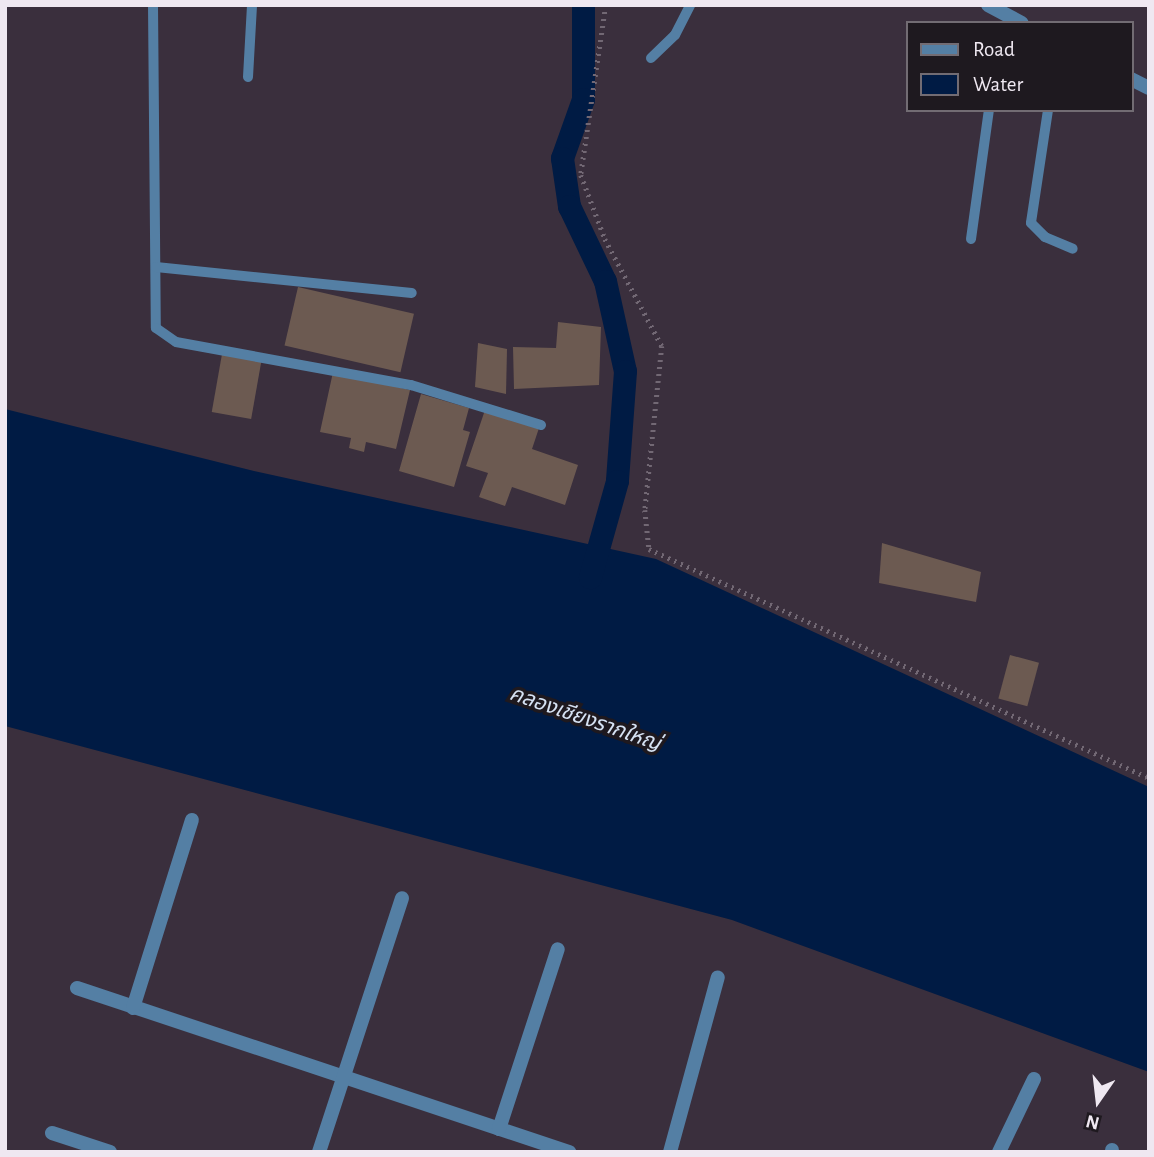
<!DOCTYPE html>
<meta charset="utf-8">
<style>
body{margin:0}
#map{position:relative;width:1154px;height:1157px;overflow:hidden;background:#3a2f3d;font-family:"Alegreya Sans","Noto Sans Thai",sans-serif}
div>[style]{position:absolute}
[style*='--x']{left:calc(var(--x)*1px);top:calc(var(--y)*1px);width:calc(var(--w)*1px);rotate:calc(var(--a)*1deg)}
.water>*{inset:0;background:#001b44}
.canal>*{height:23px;margin:-11.5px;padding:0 11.5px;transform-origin:11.5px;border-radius:11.5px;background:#001b44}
.building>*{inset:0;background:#6c5a51;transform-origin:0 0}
.path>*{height:4.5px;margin-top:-2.25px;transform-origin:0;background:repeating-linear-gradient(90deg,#726874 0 2px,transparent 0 7px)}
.service>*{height:10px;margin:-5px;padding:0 5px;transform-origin:5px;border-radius:5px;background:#547fa4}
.minor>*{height:14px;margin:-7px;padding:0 7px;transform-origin:7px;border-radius:7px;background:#547fa4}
.tertiary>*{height:14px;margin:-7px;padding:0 7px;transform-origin:7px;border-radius:7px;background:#547fa4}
span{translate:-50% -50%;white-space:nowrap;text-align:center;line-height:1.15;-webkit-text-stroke:7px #1e191f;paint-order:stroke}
.water-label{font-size:21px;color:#d6e2f3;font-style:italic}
.frame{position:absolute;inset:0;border:7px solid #efe8f1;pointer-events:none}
.legend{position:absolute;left:906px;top:21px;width:228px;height:91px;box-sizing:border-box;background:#1e191f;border:2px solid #726c73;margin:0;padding:9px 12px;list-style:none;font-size:21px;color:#efe8f1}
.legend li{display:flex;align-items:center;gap:14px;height:35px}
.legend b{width:35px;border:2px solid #726c73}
.north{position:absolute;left:1063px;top:1066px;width:70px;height:70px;-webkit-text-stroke:5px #1e191f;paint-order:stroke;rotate:194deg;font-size:19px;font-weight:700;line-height:28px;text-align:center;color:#efe8f1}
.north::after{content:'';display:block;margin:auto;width:24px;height:32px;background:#efe8f1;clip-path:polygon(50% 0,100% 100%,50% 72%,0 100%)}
</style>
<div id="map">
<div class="water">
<div style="clip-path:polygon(5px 409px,254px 471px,656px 559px,1149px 787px,1149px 1072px,732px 920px,5px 726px)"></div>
</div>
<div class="canal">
<div style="--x:583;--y:5;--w:94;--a:90"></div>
<div style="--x:583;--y:99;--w:63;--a:109.6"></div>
<div style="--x:562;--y:158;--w:49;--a:81.7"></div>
<div style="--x:569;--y:206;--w:83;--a:64.4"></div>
<div style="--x:605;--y:281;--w:92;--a:77.5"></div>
<div style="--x:625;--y:371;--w:110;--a:94.2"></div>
<div style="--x:617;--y:481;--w:100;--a:105.7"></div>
</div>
<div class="building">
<div style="left:298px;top:287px;width:119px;height:60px;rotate:13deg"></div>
<div style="clip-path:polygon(558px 322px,601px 327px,599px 385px,514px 389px,513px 347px,556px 348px)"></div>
<div style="clip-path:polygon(478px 343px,507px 349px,506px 394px,475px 387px)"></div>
<div style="left:222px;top:354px;width:40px;height:59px;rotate:10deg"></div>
<div style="clip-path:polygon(333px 372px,410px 390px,396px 449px,366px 442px,364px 452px,349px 448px,351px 438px,320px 432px)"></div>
<div style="clip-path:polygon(421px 394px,469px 408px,463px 430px,470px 432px,454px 487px,399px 471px)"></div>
<div style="clip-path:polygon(485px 410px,539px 428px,532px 449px,578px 465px,565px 505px,512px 487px,505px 506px,479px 497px,488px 473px,466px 466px)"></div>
<div style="clip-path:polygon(882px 543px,981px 572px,976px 602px,879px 583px)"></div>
<div style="left:1010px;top:655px;width:30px;height:45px;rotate:15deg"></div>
</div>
<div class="path">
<div style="--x:606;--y:5;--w:172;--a:98.4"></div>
<div style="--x:581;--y:175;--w:68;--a:69.4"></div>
<div style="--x:605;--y:239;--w:121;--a:62"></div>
<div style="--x:662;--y:346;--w:165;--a:95.9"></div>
<div style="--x:645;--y:510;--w:39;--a:84"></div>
<div style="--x:649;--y:549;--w:550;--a:24.61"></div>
</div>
<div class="service">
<div style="--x:153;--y:5;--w:323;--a:89.5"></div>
<div style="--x:156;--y:328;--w:24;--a:35"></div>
<div style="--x:176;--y:342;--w:239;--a:10.4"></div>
<div style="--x:411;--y:385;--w:136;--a:17.1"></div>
<div style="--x:651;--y:58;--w:33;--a:-44"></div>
<div style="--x:675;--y:35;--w:34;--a:-63"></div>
<div style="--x:248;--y:77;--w:72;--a:-86.8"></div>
<div style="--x:1048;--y:110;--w:114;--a:98.6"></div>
<div style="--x:1031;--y:223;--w:20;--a:45"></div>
<div style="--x:1045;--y:237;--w:30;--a:23"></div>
<div style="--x:971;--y:239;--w:130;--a:-82.1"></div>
<div style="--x:156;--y:267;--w:257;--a:5.8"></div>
</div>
<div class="minor">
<div style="--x:77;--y:988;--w:519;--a:18.43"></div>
<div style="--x:133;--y:1008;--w:197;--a:-72.6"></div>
<div style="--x:499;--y:1129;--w:189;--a:-71.9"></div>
<div style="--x:52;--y:1133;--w:61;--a:18.1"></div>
<div style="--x:319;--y:1152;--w:267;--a:-71.9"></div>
<div style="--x:670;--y:1152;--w:181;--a:-74.7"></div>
<div style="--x:999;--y:1152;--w:81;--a:-64.4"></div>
<div style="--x:1112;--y:1152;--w:2;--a:-90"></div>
</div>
<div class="tertiary">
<div style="--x:988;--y:5;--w:38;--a:28"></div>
<div style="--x:1131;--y:79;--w:20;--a:27"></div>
</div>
<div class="water-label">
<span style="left:585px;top:719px;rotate:19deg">คลองเชียงรากใหญ่</span>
</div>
<div class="frame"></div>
<ul class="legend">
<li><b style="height:9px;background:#547fa4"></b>Road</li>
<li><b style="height:19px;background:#001b44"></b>Water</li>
</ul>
<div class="north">N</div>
</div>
